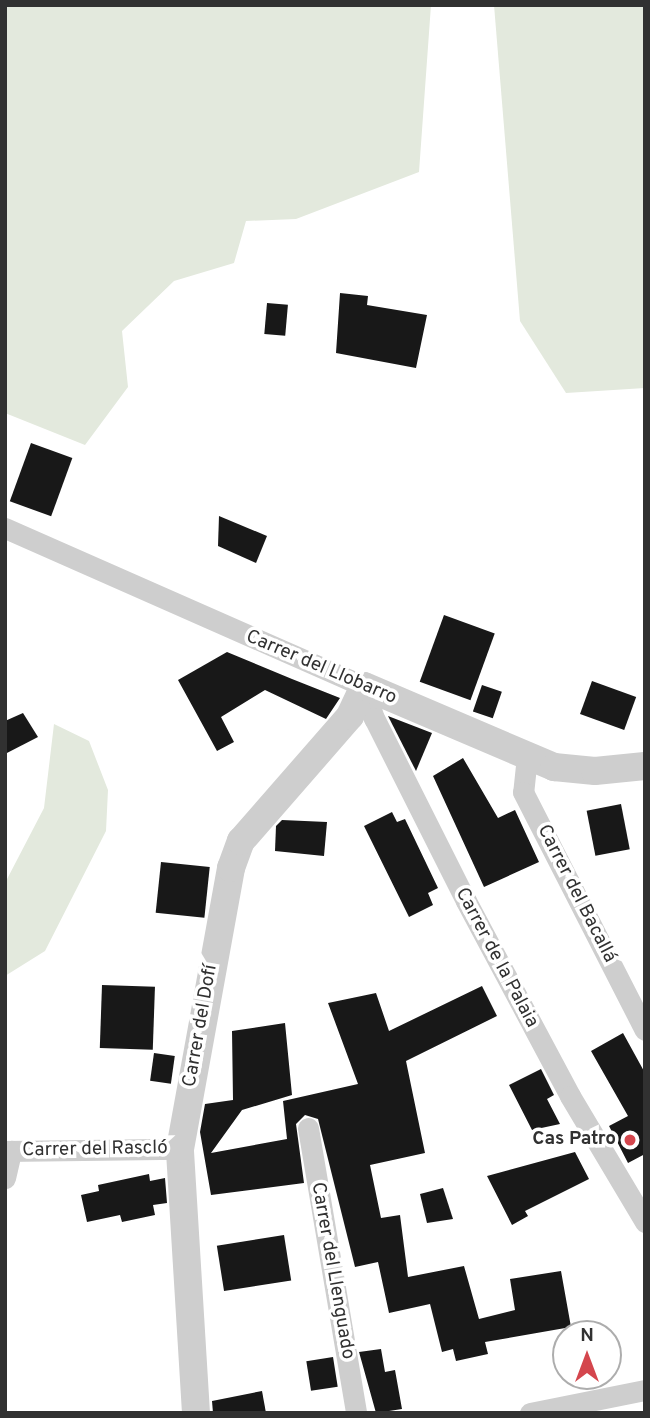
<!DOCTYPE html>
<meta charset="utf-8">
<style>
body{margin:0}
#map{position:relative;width:650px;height:1418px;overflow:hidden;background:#fff;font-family:Overpass,sans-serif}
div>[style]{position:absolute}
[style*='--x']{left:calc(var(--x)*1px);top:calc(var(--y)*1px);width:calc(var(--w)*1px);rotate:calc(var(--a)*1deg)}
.green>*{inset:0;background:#e3e9dd}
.building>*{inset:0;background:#181818;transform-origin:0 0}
.minor>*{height:21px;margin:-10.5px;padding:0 10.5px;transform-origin:10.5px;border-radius:10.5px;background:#cecece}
.tertiary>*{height:28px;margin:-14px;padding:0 14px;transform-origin:14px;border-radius:14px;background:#cecece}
.dots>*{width:19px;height:19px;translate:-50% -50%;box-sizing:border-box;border:4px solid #fff;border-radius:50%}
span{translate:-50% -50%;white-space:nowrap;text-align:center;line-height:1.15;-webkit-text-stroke:7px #fff;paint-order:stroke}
.street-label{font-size:19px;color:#313131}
.poi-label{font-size:19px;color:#313131;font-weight:700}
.right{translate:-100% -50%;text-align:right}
.frame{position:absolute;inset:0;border:7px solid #313131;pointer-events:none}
.north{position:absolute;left:552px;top:1320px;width:70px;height:70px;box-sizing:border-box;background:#fff;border:2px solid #adadad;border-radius:50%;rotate:0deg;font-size:19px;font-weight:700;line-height:28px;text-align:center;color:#313131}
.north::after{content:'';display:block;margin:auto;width:24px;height:32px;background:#d4464d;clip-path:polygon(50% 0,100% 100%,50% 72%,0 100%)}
</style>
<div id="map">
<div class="green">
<div style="clip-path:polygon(5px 5px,431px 5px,419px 172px,296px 219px,246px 221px,234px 263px,174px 281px,122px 331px,128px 387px,85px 445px,5px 413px)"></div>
<div style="clip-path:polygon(494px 5px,645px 5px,645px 388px,566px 393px,520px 321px)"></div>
<div style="clip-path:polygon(54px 724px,89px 741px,108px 790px,106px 831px,45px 951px,5px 976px,5px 883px,44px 808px)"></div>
</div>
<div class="building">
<div style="clip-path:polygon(340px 293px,368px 296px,367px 305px,427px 315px,416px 368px,336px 353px)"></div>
<div style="left:267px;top:303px;width:21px;height:31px;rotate:5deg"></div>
<div style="left:31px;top:443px;width:44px;height:62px;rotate:20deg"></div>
<div style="clip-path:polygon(219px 516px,267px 536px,256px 563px,218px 546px)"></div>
<div style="left:444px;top:615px;width:54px;height:71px;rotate:20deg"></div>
<div style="clip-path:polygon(227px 652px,292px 679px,340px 698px,326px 719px,265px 690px,221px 717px,234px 742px,217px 751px,178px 680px)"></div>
<div style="left:592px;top:681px;width:47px;height:35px;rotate:20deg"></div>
<div style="left:482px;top:685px;width:21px;height:28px;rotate:19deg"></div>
<div style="clip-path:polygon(23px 713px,38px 737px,5px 754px,5px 721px)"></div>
<div style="clip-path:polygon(388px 716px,432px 733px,416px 771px)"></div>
<div style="clip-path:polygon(463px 758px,498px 818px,515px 810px,539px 862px,484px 887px,433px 776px)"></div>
<div style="left:621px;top:804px;width:46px;height:35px;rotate:79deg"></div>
<div style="clip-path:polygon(392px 812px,397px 822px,405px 819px,438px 888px,428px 893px,433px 905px,409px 917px,364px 826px)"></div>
<div style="clip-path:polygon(282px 820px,327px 822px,324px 856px,275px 851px,276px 826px)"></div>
<div style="left:161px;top:862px;width:49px;height:51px;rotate:6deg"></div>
<div style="left:102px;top:985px;width:53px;height:63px;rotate:2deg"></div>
<div style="clip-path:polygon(482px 986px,497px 1016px,406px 1061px,425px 1153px,370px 1165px,381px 1218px,400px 1215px,408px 1277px,464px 1266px,479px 1319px,515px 1310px,510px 1279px,561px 1271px,571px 1327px,485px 1342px,488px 1354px,456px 1361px,453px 1349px,442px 1352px,430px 1304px,389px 1313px,378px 1262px,355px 1267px,318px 1119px,305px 1115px,296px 1124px,304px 1183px,211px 1195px,200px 1132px,205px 1104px,233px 1100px,232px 1031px,285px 1023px,292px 1095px,242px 1110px,211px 1153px,287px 1139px,283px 1101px,358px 1084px,328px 1003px,376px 993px,389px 1031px)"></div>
<div style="clip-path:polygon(623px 1033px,645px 1073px,645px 1154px,628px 1163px,609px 1126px,628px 1116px,591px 1051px)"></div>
<div style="left:154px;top:1053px;width:21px;height:28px;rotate:8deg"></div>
<div style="clip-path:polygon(541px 1069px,554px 1095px,547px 1099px,560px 1124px,532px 1130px,509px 1085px)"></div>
<div style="clip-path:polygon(575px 1152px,589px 1179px,525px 1211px,528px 1216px,512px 1225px,487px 1176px)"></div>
<div style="clip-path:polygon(149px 1174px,150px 1181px,165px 1178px,167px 1203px,153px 1205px,155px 1215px,122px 1222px,120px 1215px,87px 1222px,81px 1195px,99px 1191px,98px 1185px)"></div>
<div style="clip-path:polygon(443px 1188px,453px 1219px,427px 1223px,420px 1194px)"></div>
<div style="left:284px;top:1235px;width:46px;height:68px;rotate:81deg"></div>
<div style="clip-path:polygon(381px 1349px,385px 1372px,395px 1370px,402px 1409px,376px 1413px,359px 1352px)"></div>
<div style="left:333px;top:1357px;width:30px;height:27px;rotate:81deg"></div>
<div style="clip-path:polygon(262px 1391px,266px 1413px,213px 1413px,212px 1401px)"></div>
</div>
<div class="minor">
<div style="--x:5;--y:528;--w:392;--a:23.8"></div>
<div style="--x:364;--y:686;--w:34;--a:73"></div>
<div style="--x:374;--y:718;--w:205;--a:63.3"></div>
<div style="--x:466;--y:901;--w:221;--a:61.9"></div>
<div style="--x:570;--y:1096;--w:147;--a:59.2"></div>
<div style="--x:527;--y:756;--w:36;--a:96"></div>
<div style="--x:523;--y:792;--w:267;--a:62.9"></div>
<div style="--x:308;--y:1128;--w:289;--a:80.4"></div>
<div style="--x:5;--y:1151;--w:175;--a:-0.7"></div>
<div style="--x:5;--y:1178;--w:28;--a:-77"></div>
<div style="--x:530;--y:1413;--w:117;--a:-11.3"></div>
</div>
<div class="tertiary">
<div style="--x:196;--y:1413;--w:264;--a:-93.5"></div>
<div style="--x:180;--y:1149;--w:286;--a:-79.7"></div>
<div style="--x:231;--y:868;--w:29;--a:-70"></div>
<div style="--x:241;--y:841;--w:166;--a:-48.9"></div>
<div style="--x:350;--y:716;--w:33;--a:-65"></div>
<div style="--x:364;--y:686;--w:207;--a:23.1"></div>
<div style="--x:554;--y:767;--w:41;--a:5.6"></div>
<div style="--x:595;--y:771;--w:50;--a:-5.7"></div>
</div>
<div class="dots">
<div style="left:630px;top:1140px;background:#d4464d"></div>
</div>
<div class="street-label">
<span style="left:321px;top:668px;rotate:23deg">Carrer del Llobarro</span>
<span style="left:576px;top:894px;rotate:63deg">Carrer del Bacallá</span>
<span style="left:496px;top:958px;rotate:62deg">Carrer de la Palaia</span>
<span style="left:201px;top:1026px;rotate:-80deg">Carrer del Dofí</span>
<span style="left:95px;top:1150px;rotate:-1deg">Carrer del Rascló</span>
<span style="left:332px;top:1271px;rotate:80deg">Carrer del Llenguado</span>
</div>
<div class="poi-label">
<span class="right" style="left:616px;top:1140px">Cas Patro</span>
</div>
<div class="frame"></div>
<div class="north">N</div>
</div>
